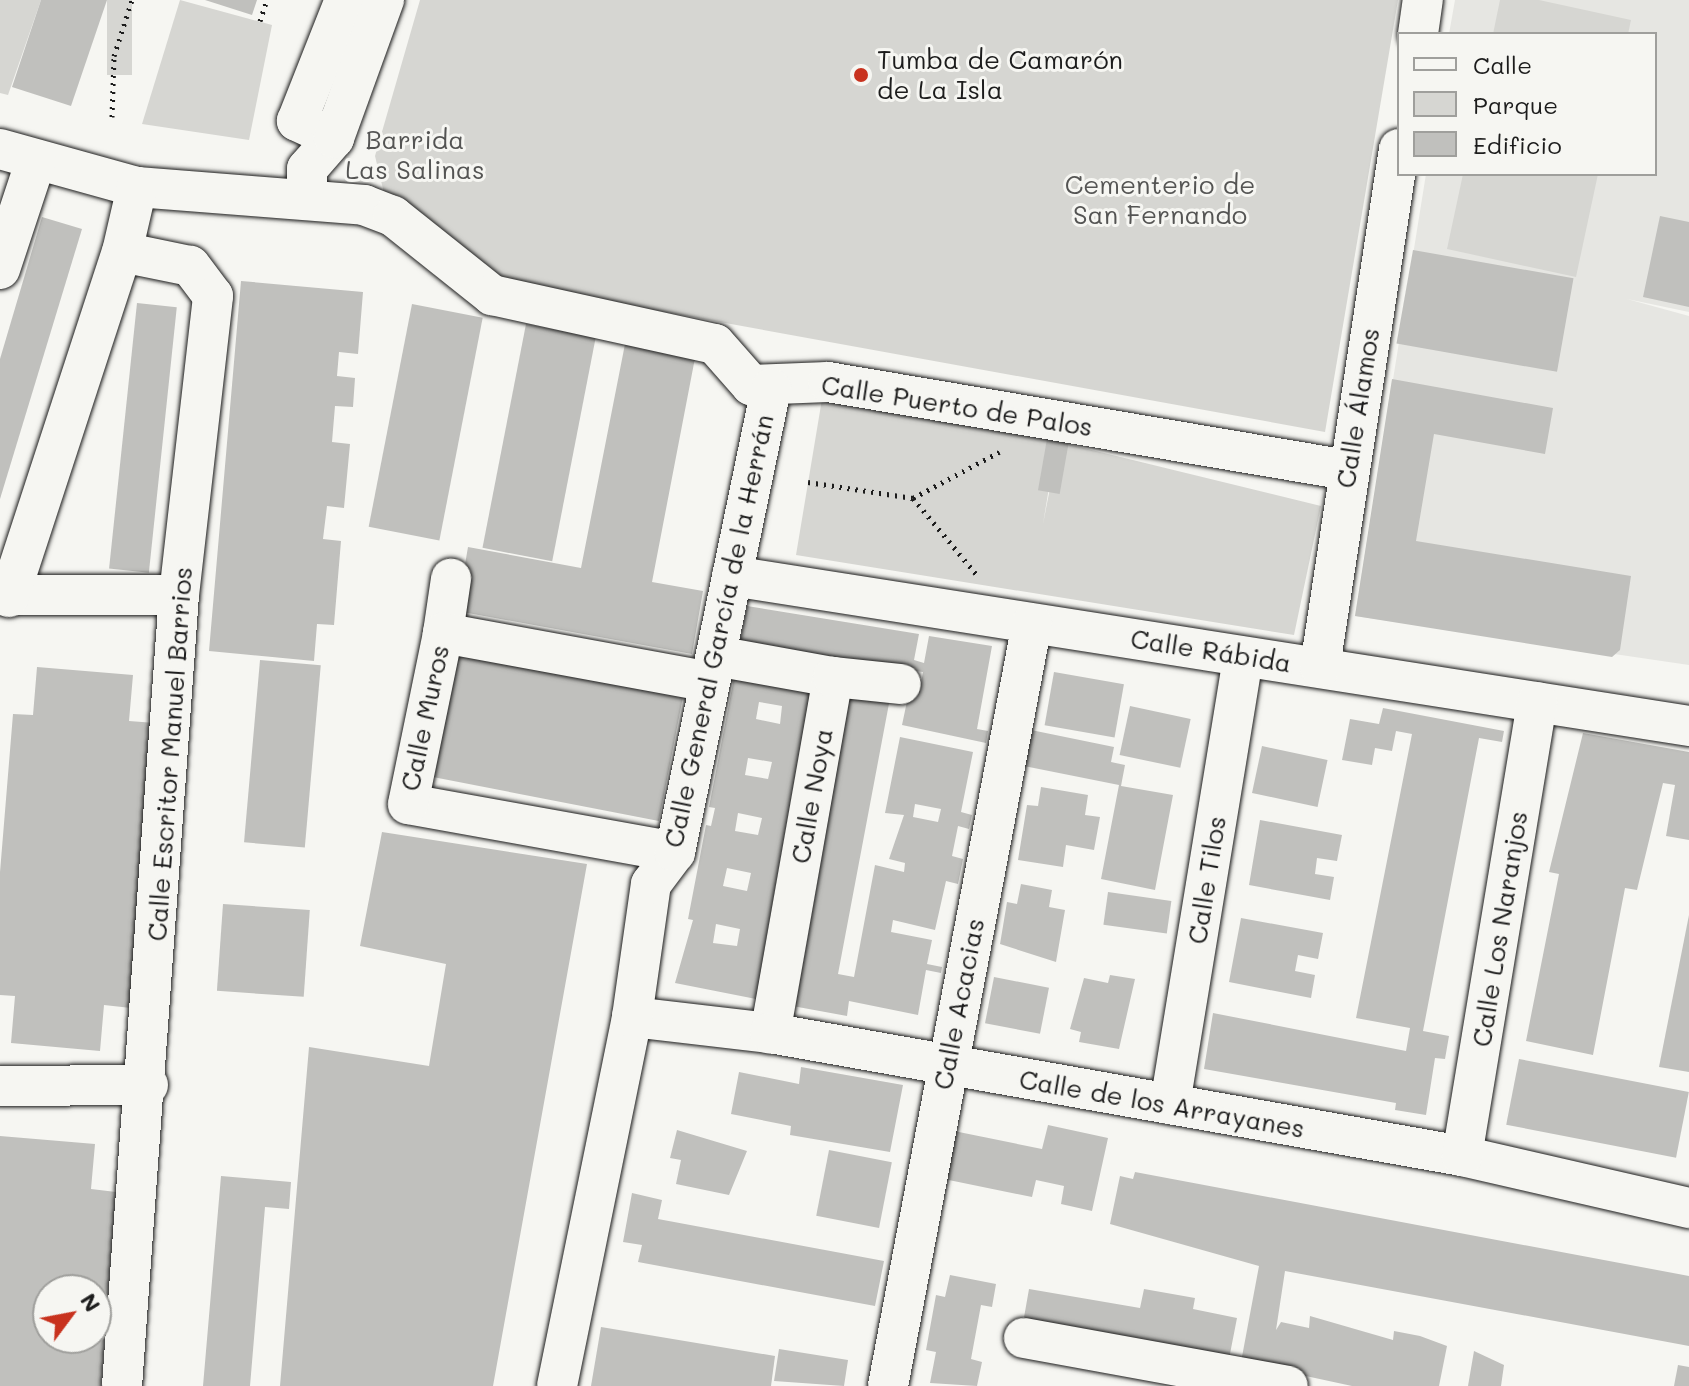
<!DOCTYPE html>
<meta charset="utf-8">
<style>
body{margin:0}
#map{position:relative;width:1689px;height:1386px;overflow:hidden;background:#f6f6f2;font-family:Mali,sans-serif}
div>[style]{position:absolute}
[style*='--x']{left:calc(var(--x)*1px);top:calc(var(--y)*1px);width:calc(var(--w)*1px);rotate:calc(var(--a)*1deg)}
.built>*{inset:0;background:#e6e6e2}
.green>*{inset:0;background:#d6d6d2;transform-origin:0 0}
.building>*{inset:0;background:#c0c0bd;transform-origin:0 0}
.path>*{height:5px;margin-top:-2.5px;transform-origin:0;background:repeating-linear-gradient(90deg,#1c1c1c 0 2px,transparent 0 8px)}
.roads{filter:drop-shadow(0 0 2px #1c1c1c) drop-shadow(0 0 2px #1c1c1c)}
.minor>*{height:40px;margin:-20px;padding:0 20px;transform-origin:20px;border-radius:20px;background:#f6f6f2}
.dots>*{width:22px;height:22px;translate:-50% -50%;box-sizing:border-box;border:4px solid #f6f6f2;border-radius:50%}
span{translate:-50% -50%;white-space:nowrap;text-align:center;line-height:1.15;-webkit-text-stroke:6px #f6f6f2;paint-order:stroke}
.poi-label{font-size:26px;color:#1c1c1c}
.left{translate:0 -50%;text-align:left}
.park-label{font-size:26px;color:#545453}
.street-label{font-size:26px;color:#1c1c1c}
.legend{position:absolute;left:1397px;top:32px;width:260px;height:144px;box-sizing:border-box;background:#f6f6f2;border:2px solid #9f9f9c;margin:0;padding:10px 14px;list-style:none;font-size:24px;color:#1c1c1c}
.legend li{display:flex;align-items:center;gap:16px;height:40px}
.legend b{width:40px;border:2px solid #9f9f9c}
.north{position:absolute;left:32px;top:1274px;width:80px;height:80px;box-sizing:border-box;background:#f6f6f2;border:2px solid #9f9f9c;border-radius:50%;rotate:58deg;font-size:22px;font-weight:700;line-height:32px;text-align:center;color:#1c1c1c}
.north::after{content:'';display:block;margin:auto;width:28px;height:36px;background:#c8321e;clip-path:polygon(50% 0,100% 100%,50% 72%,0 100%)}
</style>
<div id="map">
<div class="built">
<div style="clip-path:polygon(1455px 0,1689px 0,1689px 312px,1627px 299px,1689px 316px,1689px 665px,1355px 616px,1426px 174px,1655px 174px,1655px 34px,1449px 34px)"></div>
</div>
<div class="green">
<div style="clip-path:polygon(0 0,41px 0,8px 95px,0 93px)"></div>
<div style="left:107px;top:0;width:25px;height:75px"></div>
<div style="clip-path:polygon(180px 0,272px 25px,249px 140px,142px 124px)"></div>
<div style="clip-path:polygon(420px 0,1398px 0,1325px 432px,500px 282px,384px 193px,375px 156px)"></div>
<div style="clip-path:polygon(1500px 0,1539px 0,1631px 20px,1628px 34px,1493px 34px)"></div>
<div style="clip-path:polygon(1463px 174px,1598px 174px,1576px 277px,1447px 249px)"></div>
<div style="clip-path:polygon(823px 393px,1058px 433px,1043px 524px,1059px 442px,1321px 506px,1294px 635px,796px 555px)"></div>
</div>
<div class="building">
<div style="clip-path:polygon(41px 0,107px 0,71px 106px,12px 87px)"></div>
<div style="clip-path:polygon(205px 0,257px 0,252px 15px)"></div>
<div style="clip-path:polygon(1660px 216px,1689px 222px,1689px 307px,1643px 297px)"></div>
<div style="clip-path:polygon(42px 217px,82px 229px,0 499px,0 359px)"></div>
<div style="left:1413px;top:250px;width:163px;height:95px;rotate:10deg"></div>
<div style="clip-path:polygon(241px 281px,363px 292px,358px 354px,339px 352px,337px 376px,355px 378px,353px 407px,335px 406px,332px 442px,350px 444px,344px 508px,327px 506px,323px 539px,341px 541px,334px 625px,317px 624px,314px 661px,209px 651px)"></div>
<div style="left:137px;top:303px;width:40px;height:267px;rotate:6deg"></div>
<div style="left:412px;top:304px;width:72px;height:227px;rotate:11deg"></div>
<div style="left:526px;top:324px;width:71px;height:228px;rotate:11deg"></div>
<div style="clip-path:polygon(625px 344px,695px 358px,652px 582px,703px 591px,692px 654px,457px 611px,468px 547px,581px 568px)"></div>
<div style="clip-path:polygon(1392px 379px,1553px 408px,1545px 454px,1434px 434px,1416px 541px,1631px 576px,1620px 650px,1612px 657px,1355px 616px)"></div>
<div style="left:1047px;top:439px;width:22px;height:52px;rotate:10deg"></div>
<div style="clip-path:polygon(747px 606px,919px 634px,914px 660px,924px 663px,929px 636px,992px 646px,977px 729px,988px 731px,986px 743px,902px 725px,910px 687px,920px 689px,923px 672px,739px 646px)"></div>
<div style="left:450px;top:648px;width:238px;height:130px;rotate:11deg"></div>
<div style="left:260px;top:660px;width:61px;height:183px;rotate:5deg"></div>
<div style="clip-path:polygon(37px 667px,133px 675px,129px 721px,155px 723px,131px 1008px,104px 1005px,100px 1051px,11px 1043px,15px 996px,0 995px,0 872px,13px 714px,33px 715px)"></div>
<div style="left:1054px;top:672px;width:71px;height:54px;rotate:10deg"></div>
<div style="clip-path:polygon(evenodd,734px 678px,814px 693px,756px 999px,675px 983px,693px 920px,688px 919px,706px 825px,711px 826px,715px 808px,709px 807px,734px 678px,759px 702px,782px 706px,780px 724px,756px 719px,759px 702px,734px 678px,748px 758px,772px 762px,768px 779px,745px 775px,748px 758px,734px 678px,738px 813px,762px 818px,758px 835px,735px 831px,738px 813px,734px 678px,727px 868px,751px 873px,747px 891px,723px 886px,727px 868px,734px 678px,716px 924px,740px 929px,737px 946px,713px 943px,716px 924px)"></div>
<div style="clip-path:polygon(evenodd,849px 685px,891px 693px,838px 974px,854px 977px,875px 865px,904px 872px,905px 863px,889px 859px,904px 815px,885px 813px,900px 737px,973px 752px,961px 812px,972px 815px,969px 829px,958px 826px,952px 856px,963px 859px,958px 884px,946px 881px,935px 930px,893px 920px,891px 932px,932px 940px,927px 964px,942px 967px,941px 973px,926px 970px,918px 1015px,849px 1001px,847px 1016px,787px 1005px,849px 685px,915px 804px,941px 809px,938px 822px,913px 817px,915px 804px)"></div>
<div style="left:1130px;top:706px;width:62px;height:50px;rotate:12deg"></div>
<div style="clip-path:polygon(1383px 708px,1504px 731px,1502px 742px,1479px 738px,1423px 1031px,1449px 1036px,1445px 1059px,1435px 1058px,1426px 1115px,1395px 1110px,1396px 1103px,1204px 1069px,1213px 1013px,1406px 1051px,1410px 1028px,1356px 1018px,1412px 734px,1396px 731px,1392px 751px,1375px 748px,1372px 765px,1342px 760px,1350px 719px,1379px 724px)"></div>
<div style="clip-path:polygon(1031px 730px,1114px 747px,1111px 762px,1125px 765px,1121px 786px,1173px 795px,1155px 890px,1101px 879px,1119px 785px,1024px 766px)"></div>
<div style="clip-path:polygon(1583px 733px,1689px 752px,1689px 840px,1666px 836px,1675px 785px,1663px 783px,1637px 890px,1625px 888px,1593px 1055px,1526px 1041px,1559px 874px,1549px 872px)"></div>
<div style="left:1262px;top:746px;width:67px;height:48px;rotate:12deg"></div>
<div style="clip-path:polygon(1041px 787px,1088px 795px,1085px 815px,1100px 817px,1094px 850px,1066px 845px,1063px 867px,1018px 860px,1027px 805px,1038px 806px)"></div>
<div style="clip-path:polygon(1260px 820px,1342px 835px,1337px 861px,1317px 858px,1315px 874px,1334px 877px,1330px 900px,1249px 885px)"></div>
<div style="clip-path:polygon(382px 832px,587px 864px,493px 1386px,280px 1386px,309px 1047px,429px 1066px,446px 964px,360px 946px)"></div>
<div style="clip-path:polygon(1021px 884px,1052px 890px,1049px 907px,1065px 910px,1056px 962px,1000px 944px,1007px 902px,1017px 904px)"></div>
<div style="left:1108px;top:892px;width:64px;height:33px;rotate:8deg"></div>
<div style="left:223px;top:904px;width:87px;height:87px;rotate:4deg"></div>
<div style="clip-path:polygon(1689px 915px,1689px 1072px,1659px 1067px)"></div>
<div style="clip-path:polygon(1241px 918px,1323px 933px,1318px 959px,1298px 955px,1295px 971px,1315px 975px,1311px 998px,1229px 982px)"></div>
<div style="clip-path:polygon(1110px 975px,1135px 979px,1119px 1049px,1079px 1042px,1081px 1032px,1070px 1029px,1084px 978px,1108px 983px)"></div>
<div style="left:994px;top:977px;width:56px;height:47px;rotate:11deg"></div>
<div style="left:1519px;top:1059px;width:173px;height:67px;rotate:11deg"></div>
<div style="clip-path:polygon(801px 1067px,903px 1085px,890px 1152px,790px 1135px,791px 1126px,731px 1114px,739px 1072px,799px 1084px)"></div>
<div style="clip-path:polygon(1048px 1125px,1108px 1138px,1092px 1211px,1061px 1204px,1064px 1186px,1036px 1180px,1032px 1197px,939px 1178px,949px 1130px,1042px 1149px)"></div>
<div style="clip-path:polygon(677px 1130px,747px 1151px,729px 1195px,676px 1184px,681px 1160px,670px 1158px)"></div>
<div style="clip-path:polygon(evenodd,0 1136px,95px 1144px,91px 1189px,116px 1192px,101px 1386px,0 1386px,0 1136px,48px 1290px,96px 1290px,96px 1338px,48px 1338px,48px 1290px)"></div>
<div style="left:829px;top:1150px;width:64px;height:67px;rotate:11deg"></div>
<div style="clip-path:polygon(1135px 1172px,1689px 1276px,1689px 1346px,1285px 1271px,1276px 1330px,1281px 1322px,1309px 1328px,1310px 1316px,1393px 1340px,1394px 1331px,1420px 1336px,1447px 1346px,1439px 1386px,1352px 1386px,1241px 1362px,1259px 1266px,1110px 1224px,1120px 1176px,1133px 1179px)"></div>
<div style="clip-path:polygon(221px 1176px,291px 1182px,289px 1209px,265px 1207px,250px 1386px,203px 1386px)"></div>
<div style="clip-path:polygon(632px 1193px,662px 1200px,658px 1219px,884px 1261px,875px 1306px,638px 1262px,642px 1245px,623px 1242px)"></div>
<div style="clip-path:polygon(950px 1275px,996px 1284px,992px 1307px,981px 1305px,971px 1359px,982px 1362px,977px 1386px,930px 1383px,936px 1352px,926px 1350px,936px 1295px,945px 1297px)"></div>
<div style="clip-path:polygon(1029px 1289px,1140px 1308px,1144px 1289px,1195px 1298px,1193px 1309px,1237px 1318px,1229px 1359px,1023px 1323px)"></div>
<div style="clip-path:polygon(601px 1327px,775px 1356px,771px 1386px,591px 1386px)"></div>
<div style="clip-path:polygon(779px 1349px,848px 1360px,844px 1386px,774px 1381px)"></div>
<div style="clip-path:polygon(1474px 1351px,1504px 1365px,1501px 1386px,1468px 1386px)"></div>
<div style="clip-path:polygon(1678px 1365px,1689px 1367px,1689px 1386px,1674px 1386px)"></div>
</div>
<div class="path">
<div style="--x:260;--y:21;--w:22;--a:-72"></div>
<div style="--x:112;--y:117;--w:61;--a:-88.1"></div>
<div style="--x:114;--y:56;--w:59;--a:-72.2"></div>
<div style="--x:808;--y:482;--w:106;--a:8.7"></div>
<div style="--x:913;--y:498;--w:98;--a:-28.1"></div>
<div style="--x:913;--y:498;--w:99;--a:50.3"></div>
</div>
<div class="roads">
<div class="minor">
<div style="--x:1418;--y:34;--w:34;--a:-82"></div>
<div style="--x:334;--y:138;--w:41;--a:-155.3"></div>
<div style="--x:297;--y:121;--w:130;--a:-68.4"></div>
<div style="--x:0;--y:149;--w:142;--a:15.5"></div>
<div style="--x:137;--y:187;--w:228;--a:4.5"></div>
<div style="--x:364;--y:205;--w:31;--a:21"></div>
<div style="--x:393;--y:216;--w:127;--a:38.6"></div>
<div style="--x:492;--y:295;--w:228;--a:12.4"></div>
<div style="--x:715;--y:344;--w:55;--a:48.7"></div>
<div style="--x:751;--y:385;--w:77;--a:-2.2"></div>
<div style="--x:828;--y:382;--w:526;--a:9.62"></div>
<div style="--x:307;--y:198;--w:29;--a:-90"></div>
<div style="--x:307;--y:169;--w:41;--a:-48.9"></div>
<div style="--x:334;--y:138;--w:147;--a:-70.1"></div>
<div style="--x:0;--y:269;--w:115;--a:-71.7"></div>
<div style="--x:732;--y:576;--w:969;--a:8.91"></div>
<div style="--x:0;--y:595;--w:179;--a:0"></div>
<div style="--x:9;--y:597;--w:363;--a:-71.9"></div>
<div style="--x:443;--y:633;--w:55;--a:-81.6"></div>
<div style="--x:716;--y:656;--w:119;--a:10.2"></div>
<div style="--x:833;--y:677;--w:362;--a:100"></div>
<div style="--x:1320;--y:667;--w:524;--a:-81.33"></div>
<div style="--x:833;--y:677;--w:68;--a:5.9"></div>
<div style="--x:675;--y:852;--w:271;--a:-169.8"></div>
<div style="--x:408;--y:804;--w:175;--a:-78.4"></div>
<div style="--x:443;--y:633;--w:271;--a:10.4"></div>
<div style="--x:632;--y:1017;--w:139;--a:6.6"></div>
<div style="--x:770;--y:1033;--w:703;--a:10.08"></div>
<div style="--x:1462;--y:1156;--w:233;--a:12.9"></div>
<div style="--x:0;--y:1086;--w:148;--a:-0.4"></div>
<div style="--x:1170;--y:1104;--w:453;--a:-80.7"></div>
<div style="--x:1462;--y:1156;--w:460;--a:-80.6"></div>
<div style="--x:1024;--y:1338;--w:268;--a:10.3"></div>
<div style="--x:122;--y:1386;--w:793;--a:-85.88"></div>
<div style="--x:179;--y:595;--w:301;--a:-83.5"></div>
<div style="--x:213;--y:296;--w:38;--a:-127"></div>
<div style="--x:190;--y:266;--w:69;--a:-168.4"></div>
<div style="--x:122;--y:252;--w:67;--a:-77"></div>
<div style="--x:557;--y:1386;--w:377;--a:-78.5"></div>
<div style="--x:632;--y:1017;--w:134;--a:-81.9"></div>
<div style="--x:651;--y:884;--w:40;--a:-53"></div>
<div style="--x:675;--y:852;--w:473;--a:-78.3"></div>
<div style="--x:888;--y:1386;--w:776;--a:-79.31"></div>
</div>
</div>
<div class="dots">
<div style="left:861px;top:75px;background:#c8321e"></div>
</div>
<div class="poi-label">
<span class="left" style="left:877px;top:75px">Tumba de Camarón<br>de La Isla</span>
</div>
<div class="park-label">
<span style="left:415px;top:155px">Barrida<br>Las Salinas</span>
<span style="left:1160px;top:200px">Cementerio de<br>San Fernando</span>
</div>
<div class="street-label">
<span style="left:957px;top:406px;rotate:9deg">Calle Puerto de Palos</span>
<span style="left:1358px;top:408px;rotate:-81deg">Calle Álamos</span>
<span style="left:719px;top:631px;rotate:-78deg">Calle General García de la Herrán</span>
<span style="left:1211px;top:651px;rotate:9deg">Calle Rábida</span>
<span style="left:425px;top:718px;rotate:-78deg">Calle Muros</span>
<span style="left:170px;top:754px;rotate:-86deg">Calle Escritor Manuel Barrios</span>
<span style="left:812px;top:796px;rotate:-80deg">Calle Noya</span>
<span style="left:1207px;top:880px;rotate:-81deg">Calle Tilos</span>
<span style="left:1500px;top:929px;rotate:-81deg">Calle Los Naranjos</span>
<span style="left:959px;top:1004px;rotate:-79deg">Calle Acacias</span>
<span style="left:1162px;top:1104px;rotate:10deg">Calle de los Arrayanes</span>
</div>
<ul class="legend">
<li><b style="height:10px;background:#f6f6f2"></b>Calle</li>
<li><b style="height:22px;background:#d6d6d2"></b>Parque</li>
<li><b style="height:22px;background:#c0c0bd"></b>Edificio</li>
</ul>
<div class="north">N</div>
</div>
